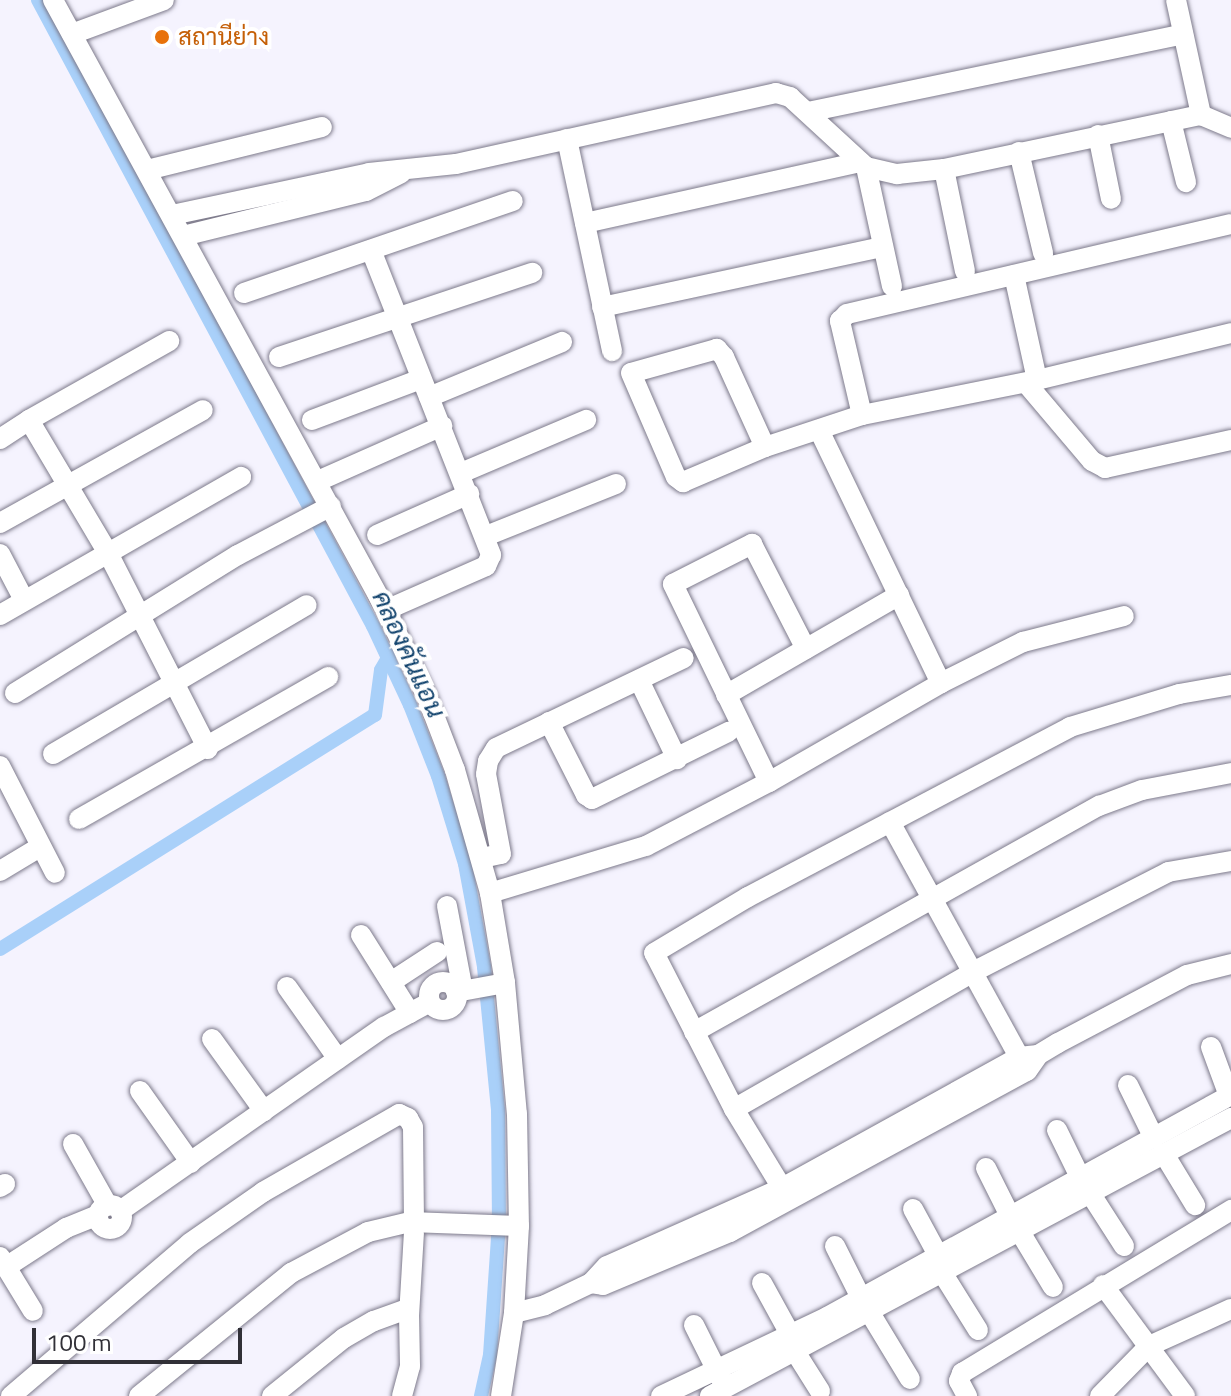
<!DOCTYPE html>
<meta charset="utf-8">
<style>
body{margin:0}
#map{position:relative;width:1231px;height:1396px;overflow:hidden;background:#f5f3fe;font-family:"Titillium Web",Sarabun,sans-serif}
div>[style]{position:absolute}
[style*='--x']{left:calc(var(--x)*1px);top:calc(var(--y)*1px);width:calc(var(--w)*1px);rotate:calc(var(--a)*1deg)}
.canal>*{height:14px;margin:-7px;padding:0 7px;transform-origin:7px;border-radius:7px;background:#a9d0f9}
.roads{filter:drop-shadow(0 0 2px #7d7a8b) drop-shadow(0 0 2px #7d7a8b)}
.minor>*{height:20px;margin:-10px;padding:0 10px;transform-origin:10px;border-radius:10px;background:#fff}
.minor>.ring{margin:-10px;padding:0;box-sizing:content-box;background:none;border:20px solid #fff;border-radius:50%}
.dots>*{width:22px;height:22px;translate:-50% -50%;box-sizing:border-box;border:4px solid #fff;border-radius:50%}
span{translate:-50% -50%;white-space:nowrap;text-align:center;line-height:1.15;-webkit-text-stroke:8px #fff;paint-order:stroke}
.food-label{font-size:24px;color:#c56008}
.left{translate:0 -50%;text-align:left}
.water-label{font-size:26px;color:#12436d;font-style:italic}
.scale{position:absolute;left:32px;top:1328px;width:210px;height:36px;box-sizing:border-box;border:4px solid #313037;border-top:0;padding-left:10px;font-size:24px;line-height:28px;white-space:nowrap;color:#313037;-webkit-text-stroke:6px #fff;paint-order:stroke}
</style>
<div id="map">
<div class="canal">
<div style="--x:38;--y:0;--w:710;--a:61.85"></div>
<div style="--x:373;--y:626;--w:87;--a:64.9"></div>
<div style="--x:410;--y:705;--w:76;--a:68.5"></div>
<div style="--x:438;--y:776;--w:92;--a:72.9"></div>
<div style="--x:465;--y:864;--w:105;--a:79.5"></div>
<div style="--x:484;--y:967;--w:144;--a:84.4"></div>
<div style="--x:498;--y:1110;--w:113;--a:89.5"></div>
<div style="--x:499;--y:1223;--w:132;--a:93.9"></div>
<div style="--x:490;--y:1355;--w:42;--a:102.4"></div>
<div style="--x:0;--y:949;--w:442;--a:-32"></div>
<div style="--x:375;--y:715;--w:45;--a:-82.4"></div>
<div style="--x:381;--y:670;--w:20;--a:-60"></div>
</div>
<div class="roads">
<div class="minor">
<div style="--x:53;--y:0;--w:695;--a:61.37"></div>
<div style="--x:386;--y:610;--w:96;--a:64.8"></div>
<div style="--x:427;--y:697;--w:78;--a:69"></div>
<div style="--x:455;--y:770;--w:128;--a:74.1"></div>
<div style="--x:490;--y:893;--w:91;--a:80.5"></div>
<div style="--x:505;--y:983;--w:132;--a:84.8"></div>
<div style="--x:517;--y:1114;--w:112;--a:89"></div>
<div style="--x:519;--y:1226;--w:87;--a:93.3"></div>
<div style="--x:514;--y:1313;--w:84;--a:98.9"></div>
<div style="--x:1176;--y:0;--w:118;--a:77.7"></div>
<div style="--x:72;--y:34;--w:98;--a:-20.3"></div>
<div style="--x:808;--y:112;--w:383;--a:-11.7"></div>
<div style="--x:1171;--y:121;--w:63;--a:76.2"></div>
<div style="--x:1098;--y:135;--w:65;--a:78.5"></div>
<div style="--x:567;--y:139;--w:217;--a:78"></div>
<div style="--x:1019;--y:152;--w:104;--a:76.6"></div>
<div style="--x:866;--y:167;--w:122;--a:77.7"></div>
<div style="--x:944;--y:169;--w:104;--a:78.4"></div>
<div style="--x:147;--y:170;--w:180;--a:-13.8"></div>
<div style="--x:172;--y:215;--w:201;--a:-12"></div>
<div style="--x:369;--y:173;--w:87;--a:-5.9"></div>
<div style="--x:456;--y:164;--w:328;--a:-12.5"></div>
<div style="--x:776;--y:93;--w:15;--a:16"></div>
<div style="--x:790;--y:97;--w:103;--a:42.6"></div>
<div style="--x:866;--y:167;--w:32;--a:13"></div>
<div style="--x:897;--y:174;--w:47;--a:-6.1"></div>
<div style="--x:944;--y:169;--w:263;--a:-11.9"></div>
<div style="--x:1201;--y:115;--w:33;--a:23"></div>
<div style="--x:585;--y:223;--w:282;--a:-12.5"></div>
<div style="--x:183;--y:236;--w:188;--a:-13.8"></div>
<div style="--x:366;--y:191;--w:39;--a:-27"></div>
<div style="--x:371;--y:250;--w:328;--a:68.5"></div>
<div style="--x:491;--y:555;--w:12;--a:114"></div>
<div style="--x:486;--y:566;--w:109;--a:156.3"></div>
<div style="--x:1014;--y:275;--w:107;--a:77.6"></div>
<div style="--x:244;--y:293;--w:284;--a:-18.9"></div>
<div style="--x:602;--y:307;--w:285;--a:-12.1"></div>
<div style="--x:279;--y:357;--w:267;--a:-18.4"></div>
<div style="--x:1026;--y:383;--w:102;--a:49.8"></div>
<div style="--x:1092;--y:461;--w:15;--a:28"></div>
<div style="--x:1105;--y:468;--w:129;--a:-12.5"></div>
<div style="--x:429;--y:397;--w:144;--a:-22.5"></div>
<div style="--x:862;--y:415;--w:97;--a:-103.2"></div>
<div style="--x:840;--y:321;--w:10;--a:-45"></div>
<div style="--x:847;--y:314;--w:394;--a:-13.2"></div>
<div style="--x:29;--y:420;--w:161;--a:-29.4"></div>
<div style="--x:312;--y:420;--w:116;--a:-20.6"></div>
<div style="--x:819;--y:430;--w:281;--a:64.3"></div>
<div style="--x:0;--y:439;--w:35;--a:-33"></div>
<div style="--x:29;--y:420;--w:155;--a:59.3"></div>
<div style="--x:108;--y:553;--w:220;--a:63"></div>
<div style="--x:765;--y:447;--w:99;--a:-114.5"></div>
<div style="--x:724;--y:357;--w:11;--a:-131"></div>
<div style="--x:717;--y:349;--w:89;--a:164.4"></div>
<div style="--x:631;--y:373;--w:113;--a:66.6"></div>
<div style="--x:676;--y:477;--w:9;--a:36"></div>
<div style="--x:683;--y:482;--w:89;--a:-23.1"></div>
<div style="--x:765;--y:447;--w:102;--a:-18.3"></div>
<div style="--x:862;--y:415;--w:178;--a:-11.3"></div>
<div style="--x:1037;--y:380;--w:200;--a:-13.6"></div>
<div style="--x:461;--y:473;--w:136;--a:-23"></div>
<div style="--x:318;--y:481;--w:136;--a:-23.9"></div>
<div style="--x:0;--y:523;--w:232;--a:-29.1"></div>
<div style="--x:377;--y:535;--w:101;--a:-24"></div>
<div style="--x:486;--y:536;--w:140;--a:-21.8"></div>
<div style="--x:0;--y:554;--w:52;--a:62.4"></div>
<div style="--x:0;--y:615;--w:278;--a:-29.8"></div>
<div style="--x:639;--y:680;--w:88;--a:64.3"></div>
<div style="--x:15;--y:693;--w:262;--a:-31.8"></div>
<div style="--x:238;--y:555;--w:105;--a:-27.8"></div>
<div style="--x:726;--y:695;--w:200;--a:-30"></div>
<div style="--x:549;--y:722;--w:82;--a:63.1"></div>
<div style="--x:586;--y:795;--w:7;--a:34"></div>
<div style="--x:592;--y:799;--w:152;--a:-26.2"></div>
<div style="--x:53;--y:754;--w:294;--a:-30.4"></div>
<div style="--x:0;--y:766;--w:120;--a:62.8"></div>
<div style="--x:769;--y:782;--w:220;--a:-115.9"></div>
<div style="--x:673;--y:584;--w:89;--a:-26.9"></div>
<div style="--x:752;--y:544;--w:118;--a:62.8"></div>
<div style="--x:79;--y:819;--w:287;--a:-29.7"></div>
<div style="--x:890;--y:822;--w:268;--a:61.2"></div>
<div style="--x:482;--y:858;--w:19;--a:-12"></div>
<div style="--x:501;--y:854;--w:81;--a:-100.6"></div>
<div style="--x:486;--y:774;--w:13;--a:-81"></div>
<div style="--x:488;--y:761;--w:15;--a:-58"></div>
<div style="--x:496;--y:748;--w:208;--a:-25.6"></div>
<div style="--x:0;--y:871;--w:47;--a:-31"></div>
<div style="--x:490;--y:893;--w:163;--a:-16.8"></div>
<div style="--x:646;--y:846;--w:139;--a:-27.5"></div>
<div style="--x:769;--y:782;--w:198;--a:-29.9"></div>
<div style="--x:941;--y:683;--w:92;--a:-26.6"></div>
<div style="--x:1023;--y:642;--w:104;--a:-14.4"></div>
<div style="--x:447;--y:906;--w:86;--a:79.3"></div>
<div style="--x:361;--y:935;--w:92;--a:57.9"></div>
<div style="--x:391;--y:982;--w:55;--a:-33.1"></div>
<div class="ring" style="left:429px;top:982px;width:8px;height:8px"></div>
<div style="--x:287;--y:987;--w:88;--a:54.7"></div>
<div style="--x:456;--y:992;--w:50;--a:-10.4"></div>
<div style="--x:694;--y:1032;--w:464;--a:-29.2"></div>
<div style="--x:1099;--y:806;--w:46;--a:-20.4"></div>
<div style="--x:1142;--y:790;--w:91;--a:-10.8"></div>
<div style="--x:212;--y:1039;--w:89;--a:54.2"></div>
<div style="--x:1211;--y:1047;--w:52;--a:69.8"></div>
<div style="--x:1128;--y:1085;--w:59;--a:63.9"></div>
<div style="--x:140;--y:1091;--w:88;--a:54.7"></div>
<div style="--x:734;--y:1109;--w:273;--a:-29.8"></div>
<div style="--x:971;--y:973;--w:221;--a:-27.1"></div>
<div style="--x:1168;--y:872;--w:64;--a:-9.9"></div>
<div style="--x:1057;--y:1130;--w:55;--a:63.9"></div>
<div style="--x:73;--y:1144;--w:71;--a:60.6"></div>
<div style="--x:1164;--y:1154;--w:60;--a:58.7"></div>
<div style="--x:986;--y:1168;--w:56;--a:63.4"></div>
<div style="--x:0;--y:1187;--w:6;--a:-31"></div>
<div style="--x:782;--y:1188;--w:92;--a:-121.3"></div>
<div style="--x:734;--y:1109;--w:175;--a:-117.1"></div>
<div style="--x:654;--y:953;--w:109;--a:-30.8"></div>
<div style="--x:748;--y:897;--w:364;--a:-27.8"></div>
<div style="--x:1070;--y:727;--w:114;--a:-16.8"></div>
<div style="--x:1179;--y:694;--w:53;--a:-9.8"></div>
<div style="--x:1090;--y:1193;--w:63;--a:57.3"></div>
<div class="ring" style="left:98px;top:1205px;width:4px;height:4px"></div>
<div style="--x:913;--y:1209;--w:52;--a:61.5"></div>
<div style="--x:120;--y:1211;--w:322;--a:-34.9"></div>
<div style="--x:384;--y:1027;--w:52;--a:-28.5"></div>
<div style="--x:1020;--y:1232;--w:64;--a:59"></div>
<div style="--x:835;--y:1246;--w:56;--a:63.4"></div>
<div style="--x:0;--y:1257;--w:63;--a:58.6"></div>
<div style="--x:6;--y:1267;--w:72;--a:-33"></div>
<div style="--x:66;--y:1228;--w:35;--a:-22"></div>
<div style="--x:943;--y:1274;--w:66;--a:58"></div>
<div style="--x:591;--y:1283;--w:12;--a:9"></div>
<div style="--x:603;--y:1285;--w:138;--a:-22.7"></div>
<div style="--x:730;--y:1232;--w:338;--a:-28.5"></div>
<div style="--x:1027;--y:1071;--w:19;--a:-55"></div>
<div style="--x:1038;--y:1055;--w:23;--a:-31"></div>
<div style="--x:1058;--y:1043;--w:146;--a:-27.8"></div>
<div style="--x:1187;--y:975;--w:45;--a:-14"></div>
<div style="--x:762;--y:1283;--w:58;--a:61.2"></div>
<div style="--x:1103;--y:1285;--w:138;--a:53.5"></div>
<div style="--x:514;--y:1313;--w:32;--a:-14"></div>
<div style="--x:545;--y:1305;--w:51;--a:-25.6"></div>
<div style="--x:591;--y:1283;--w:23;--a:-47"></div>
<div style="--x:607;--y:1266;--w:192;--a:-24"></div>
<div style="--x:782;--y:1188;--w:271;--a:-28.9"></div>
<div style="--x:1019;--y:1057;--w:19;--a:-6"></div>
<div style="--x:870;--y:1313;--w:77;--a:58.8"></div>
<div style="--x:694;--y:1325;--w:65;--a:63.4"></div>
<div style="--x:796;--y:1353;--w:45;--a:57.7"></div>
<div style="--x:11;--y:1396;--w:235;--a:-40.5"></div>
<div style="--x:190;--y:1243;--w:89;--a:-34.9"></div>
<div style="--x:263;--y:1192;--w:157;--a:-29.8"></div>
<div style="--x:399;--y:1114;--w:10;--a:24"></div>
<div style="--x:408;--y:1118;--w:10;--a:61"></div>
<div style="--x:413;--y:1127;--w:95;--a:89.4"></div>
<div style="--x:139;--y:1396;--w:196;--a:-39"></div>
<div style="--x:291;--y:1273;--w:87;--a:-28"></div>
<div style="--x:368;--y:1232;--w:43;--a:-13.4"></div>
<div style="--x:410;--y:1222;--w:109;--a:2.1"></div>
<div style="--x:272;--y:1396;--w:92;--a:-38.9"></div>
<div style="--x:344;--y:1338;--w:34;--a:-30"></div>
<div style="--x:374;--y:1321;--w:37;--a:-20"></div>
<div style="--x:402;--y:1396;--w:31;--a:-75"></div>
<div style="--x:410;--y:1366;--w:50;--a:-91.1"></div>
<div style="--x:409;--y:1316;--w:83;--a:-86.6"></div>
<div style="--x:661;--y:1396;--w:184;--a:-25.4"></div>
<div style="--x:827;--y:1317;--w:461;--a:-28.8"></div>
<div style="--x:710;--y:1396;--w:591;--a:-28.08"></div>
<div style="--x:967;--y:1396;--w:17;--a:-118"></div>
<div style="--x:959;--y:1381;--w:9;--a:-69"></div>
<div style="--x:962;--y:1373;--w:315;--a:-31.2"></div>
<div style="--x:1100;--y:1396;--w:70;--a:-45.6"></div>
<div style="--x:1149;--y:1346;--w:90;--a:-24.3"></div>
</div>
</div>
<div class="dots">
<div style="left:162px;top:37px;background:#e8710a"></div>
</div>
<div class="food-label">
<span class="left" style="left:178px;top:37px">สถานีย่าง</span>
</div>
<div class="water-label">
<span style="left:409px;top:654px;rotate:65deg">คลองคันแอน</span>
</div>
<div class="scale">100 m</div>
</div>
